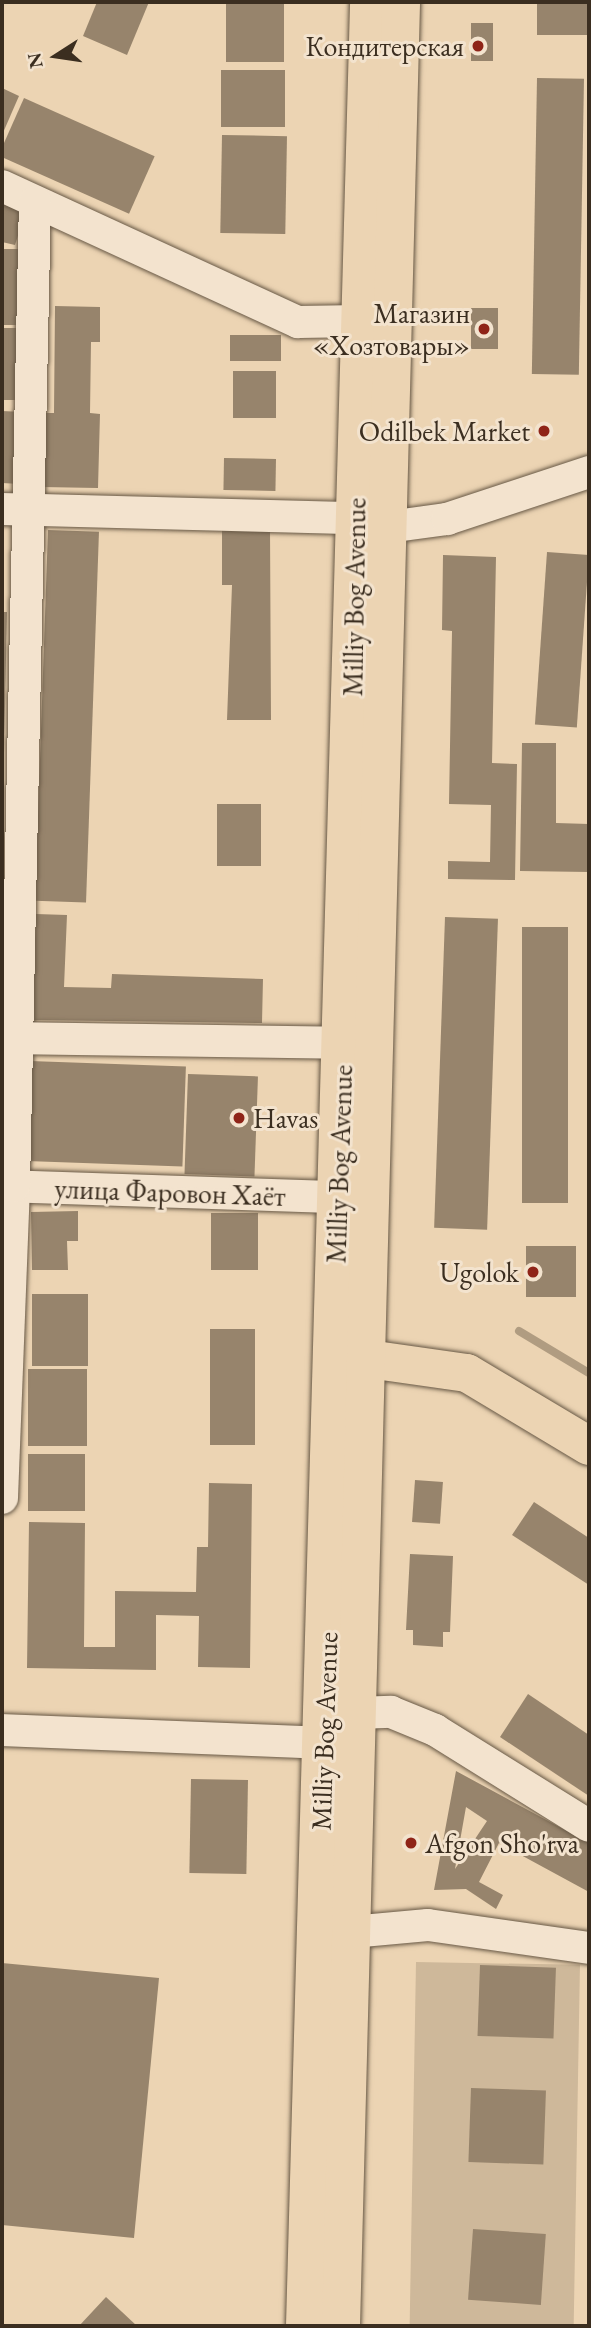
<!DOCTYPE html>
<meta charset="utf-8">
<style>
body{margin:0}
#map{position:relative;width:591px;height:2328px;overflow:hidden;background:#ecd4b3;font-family:"EB Garamond",serif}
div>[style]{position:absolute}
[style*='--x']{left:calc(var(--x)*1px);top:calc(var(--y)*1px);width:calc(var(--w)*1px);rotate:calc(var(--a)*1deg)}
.green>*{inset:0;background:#ceb89a;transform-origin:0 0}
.stream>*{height:8px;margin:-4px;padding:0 4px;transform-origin:4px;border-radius:4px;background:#b09c81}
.building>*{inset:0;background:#97846c;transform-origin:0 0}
.roads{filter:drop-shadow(0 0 2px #675845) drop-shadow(0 0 2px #675845)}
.minor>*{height:32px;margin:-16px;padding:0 16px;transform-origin:16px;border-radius:16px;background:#f3e3ce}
.major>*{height:38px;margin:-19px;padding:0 19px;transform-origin:19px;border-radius:19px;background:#ecd4b3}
.dots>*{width:19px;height:19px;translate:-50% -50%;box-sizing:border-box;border:4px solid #f3e3ce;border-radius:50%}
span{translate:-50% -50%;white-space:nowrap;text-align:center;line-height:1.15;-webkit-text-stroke:6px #f3e3ce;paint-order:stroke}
.poi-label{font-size:28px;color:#3b2e20}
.right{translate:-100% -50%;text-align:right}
.left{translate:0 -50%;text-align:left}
.street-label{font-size:28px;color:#3b2e20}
.frame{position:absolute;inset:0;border:4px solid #3b2e20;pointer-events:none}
.north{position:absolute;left:21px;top:21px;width:70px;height:70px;-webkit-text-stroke:5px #f3e3ce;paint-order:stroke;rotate:258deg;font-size:19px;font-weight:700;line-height:28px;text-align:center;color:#3b2e20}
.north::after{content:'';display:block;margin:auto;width:24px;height:32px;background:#3b2e20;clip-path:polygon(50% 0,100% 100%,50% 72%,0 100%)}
</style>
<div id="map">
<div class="green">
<div style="left:416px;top:1962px;width:164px;height:364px;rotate:1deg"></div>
</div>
<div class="stream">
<div style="--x:519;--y:1331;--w:82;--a:31"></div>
</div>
<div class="building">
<div style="clip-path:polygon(97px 2px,149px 2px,127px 55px,83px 36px)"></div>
<div style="left:226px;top:2px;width:58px;height:60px"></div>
<div style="left:537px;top:2px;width:52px;height:33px"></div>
<div style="left:471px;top:23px;width:22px;height:38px"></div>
<div style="left:221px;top:70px;width:64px;height:57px"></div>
<div style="left:537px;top:78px;width:47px;height:296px;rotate:1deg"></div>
<div style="clip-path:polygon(2px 88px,19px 96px,2px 135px)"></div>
<div style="left:24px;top:98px;width:143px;height:63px;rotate:24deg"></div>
<div style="left:222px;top:135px;width:65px;height:98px;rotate:1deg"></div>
<div style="clip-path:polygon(2px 203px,25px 214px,15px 245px,2px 242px)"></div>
<div style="left:2px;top:249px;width:17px;height:76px"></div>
<div style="clip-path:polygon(55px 306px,100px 307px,100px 342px,91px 342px,90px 413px,100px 414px,98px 488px,41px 487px,43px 413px,54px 413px)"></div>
<div style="left:471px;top:308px;width:27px;height:41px"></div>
<div style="left:2px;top:328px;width:20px;height:72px"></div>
<div style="left:230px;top:335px;width:51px;height:26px"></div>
<div style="left:233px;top:371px;width:43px;height:47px"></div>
<div style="clip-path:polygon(2px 411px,23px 412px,20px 484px,2px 483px)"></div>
<div style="left:224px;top:458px;width:52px;height:32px;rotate:1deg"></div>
<div style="clip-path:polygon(222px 528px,270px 528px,271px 720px,227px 720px,232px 585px,222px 585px)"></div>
<div style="left:48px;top:530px;width:51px;height:371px;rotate:2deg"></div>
<div style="left:547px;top:552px;width:42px;height:173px;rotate:4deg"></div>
<div style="clip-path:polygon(443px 555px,496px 557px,492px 763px,517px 764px,515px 880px,448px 879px,448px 861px,490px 862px,491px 805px,449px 804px,452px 631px,442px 630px)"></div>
<div style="clip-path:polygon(2px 612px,7px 612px,4px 753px,2px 753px)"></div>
<div style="clip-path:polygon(522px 743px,556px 743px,556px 823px,589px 824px,589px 872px,520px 871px)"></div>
<div style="left:217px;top:804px;width:44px;height:62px"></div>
<div style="clip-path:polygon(36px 914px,67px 915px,64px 987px,111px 988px,112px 974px,263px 979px,262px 1023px,32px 1020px)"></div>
<div style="left:445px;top:917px;width:53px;height:311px;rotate:2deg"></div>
<div style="left:522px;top:927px;width:46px;height:276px"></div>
<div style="left:30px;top:1061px;width:156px;height:100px;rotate:2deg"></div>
<div style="left:188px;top:1074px;width:70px;height:100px;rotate:2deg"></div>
<div style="clip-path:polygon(78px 1211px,78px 1241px,67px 1241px,68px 1270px,32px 1270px,31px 1212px)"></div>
<div style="left:211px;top:1213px;width:47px;height:57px"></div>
<div style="left:526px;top:1246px;width:50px;height:51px"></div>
<div style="left:32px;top:1294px;width:56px;height:72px"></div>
<div style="left:210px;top:1329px;width:45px;height:116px"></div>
<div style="left:28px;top:1369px;width:59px;height:77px"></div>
<div style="left:28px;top:1454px;width:57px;height:57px"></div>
<div style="left:415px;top:1480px;width:28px;height:42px;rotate:4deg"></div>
<div style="clip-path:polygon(209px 1483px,252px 1484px,250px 1668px,198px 1667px,199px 1616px,156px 1615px,156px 1670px,27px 1668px,29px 1522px,85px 1523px,84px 1647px,115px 1647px,115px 1591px,196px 1592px,197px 1547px,208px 1547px)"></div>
<div style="clip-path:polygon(534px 1502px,589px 1538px,589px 1585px,512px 1535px)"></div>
<div style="clip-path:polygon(410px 1554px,453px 1556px,450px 1632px,443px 1632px,443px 1647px,413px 1645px,413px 1630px,406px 1630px)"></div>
<div style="clip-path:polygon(528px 1694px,589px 1735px,589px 1796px,500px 1737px)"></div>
<div style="clip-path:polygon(evenodd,456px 1771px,589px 1843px,589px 1892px,499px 1843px,479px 1882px,503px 1895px,496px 1909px,466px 1889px,434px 1890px,456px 1771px,466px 1807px,487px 1821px,455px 1869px,466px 1807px)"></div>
<div style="left:191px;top:1779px;width:57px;height:94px;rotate:1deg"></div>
<div style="clip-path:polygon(2px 1963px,159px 1978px,134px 2238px,2px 2225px)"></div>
<div style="left:480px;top:1965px;width:76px;height:71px;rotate:2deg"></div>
<div style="left:471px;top:2088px;width:75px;height:74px;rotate:2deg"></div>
<div style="left:473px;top:2229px;width:73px;height:71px;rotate:4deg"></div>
<div style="clip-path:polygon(106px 2297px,137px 2326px,79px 2326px)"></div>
</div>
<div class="roads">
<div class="minor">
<div style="--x:2;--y:186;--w:326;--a:24.7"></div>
<div style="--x:298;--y:322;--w:63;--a:-0.9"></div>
<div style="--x:2;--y:509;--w:354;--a:1.5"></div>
<div style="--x:388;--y:527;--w:60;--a:-7.7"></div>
<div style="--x:447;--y:519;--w:150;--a:-18.3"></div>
<div style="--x:2;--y:1038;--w:340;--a:0.8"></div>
<div style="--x:2;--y:1186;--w:336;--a:1.9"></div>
<div style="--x:2;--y:1498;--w:312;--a:-87.8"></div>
<div style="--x:14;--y:1186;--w:984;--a:-88.78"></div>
<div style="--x:357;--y:1713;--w:34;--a:-2"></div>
<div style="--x:391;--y:1712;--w:48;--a:22.2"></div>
<div style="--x:435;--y:1730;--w:181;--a:31.9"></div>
<div style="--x:2;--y:1730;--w:322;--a:2.3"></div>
<div style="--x:351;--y:1932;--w:77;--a:-5.2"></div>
<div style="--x:428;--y:1925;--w:163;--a:8.1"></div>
</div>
<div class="major">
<div style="--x:340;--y:1355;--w:128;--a:8.1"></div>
<div style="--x:467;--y:1373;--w:142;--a:30.9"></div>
<div style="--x:305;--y:2326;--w:2325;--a:-88.42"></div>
<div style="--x:341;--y:2326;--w:2325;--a:-88.52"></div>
</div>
</div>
<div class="dots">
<div style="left:478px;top:46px;background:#8f2418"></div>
<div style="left:484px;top:329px;background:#8f2418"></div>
<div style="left:544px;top:431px;background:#8f2418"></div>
<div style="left:239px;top:1118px;background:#8f2418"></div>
<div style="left:533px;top:1272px;background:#8f2418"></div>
<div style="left:411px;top:1843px;background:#8f2418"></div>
</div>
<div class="poi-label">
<span class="right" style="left:464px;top:46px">Кондитерская</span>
<span class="right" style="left:470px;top:329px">Магазин<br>«Хозтовары»</span>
<span class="right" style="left:530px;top:431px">Odilbek Market</span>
<span class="left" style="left:253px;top:1118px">Havas</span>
<span class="right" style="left:519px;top:1272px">Ugolok</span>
<span class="left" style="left:425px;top:1843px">Afgon Sho'rva</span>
</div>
<div class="street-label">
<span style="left:354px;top:597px;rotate:-89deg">Milliy Bog Avenue</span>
<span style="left:339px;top:1164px;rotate:-88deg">Milliy Bog Avenue</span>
<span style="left:170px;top:1192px;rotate:2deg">улица Фаровон Хаёт</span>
<span style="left:324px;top:1731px;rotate:-88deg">Milliy Bog Avenue</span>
</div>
<div class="frame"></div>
<div class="north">N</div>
</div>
